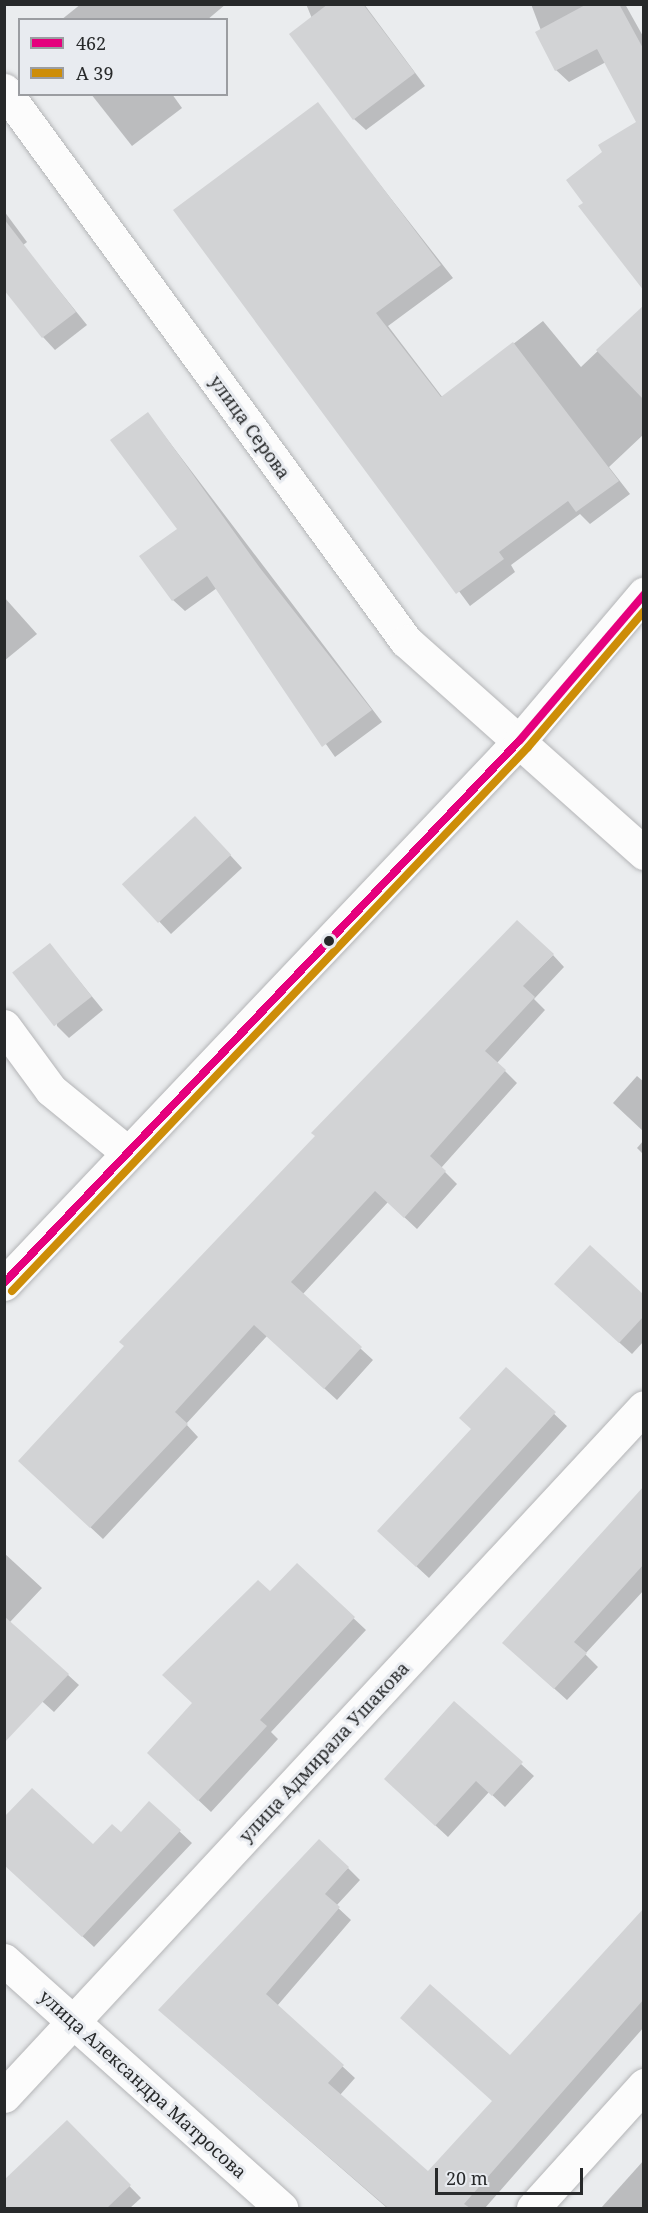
<!DOCTYPE html>
<meta charset="utf-8">
<style>
body{margin:0}
#map{position:relative;width:648px;height:2213px;overflow:hidden;background:#eaecee;font-family:"Noto Serif",serif}
div>[style]{position:absolute}
[style*='--x']{left:calc(var(--x)*1px);top:calc(var(--y)*1px);width:calc(var(--w)*1px);rotate:calc(var(--a)*1deg)}
.shadow>*{inset:0;background:#0003}
.building>*{inset:0;background:#d2d3d5;transform-origin:0 0}
.roads{filter:drop-shadow(0 0 2px #b4b5b7) drop-shadow(0 0 2px #b4b5b7)}
.minor>*{height:33px;margin:-16.5px;padding:0 16.5px;transform-origin:16.5px;border-radius:16.5px;background:#fcfcfc}
.bus-1>*{height:8px;margin:-4px;padding:0 4px;transform-origin:4px;border-radius:4px;background:#e5007d}
.bus-2>*{height:8px;margin:-4px;padding:0 4px;transform-origin:4px;border-radius:4px;background:#cd8d08}
.dots>*{width:16px;height:16px;translate:-50% -50%;box-sizing:border-box;border:3px solid #e8ebf0;border-radius:50%}
span{translate:-50% -50%;white-space:nowrap;text-align:center;line-height:1.15;-webkit-text-stroke:6px #e8ebf0;paint-order:stroke}
.street-label{font-size:18px;color:#27292a}
.frame{position:absolute;inset:0;border:6px solid #27292a;pointer-events:none}
.legend{position:absolute;left:18px;top:18px;width:210px;height:78px;box-sizing:border-box;background:#e8ebf0;border:2px solid #9b9da1;margin:0;padding:8px 10px;list-style:none;font-size:18px;color:#27292a}
.legend li{display:flex;align-items:center;gap:12px;height:30px}
.legend b{width:30px;border:2px solid #9b9da1}
.scale{position:absolute;left:435px;top:2168px;width:148px;height:27px;box-sizing:border-box;border:3px solid #27292a;border-top:0;padding-left:8px;font-size:18px;line-height:21px;white-space:nowrap;color:#27292a;-webkit-text-stroke:4px #e8ebf0;paint-order:stroke}
</style>
<div id="map">
<div class="shadow">
<div style="clip-path:polygon(81px 4px,226px 4px,207px 20px,61px 20px)"></div>
<div style="clip-path:polygon(306px 4px,364px 4px,425px 86px,366px 130px,354px 119px)"></div>
<div style="clip-path:polygon(531px 4px,625px 4px,644px 38px,644px 273px,638px 123px,606px 62px,569px 82px,556px 70px)"></div>
<div style="clip-path:polygon(91px 94px,172px 94px,182px 108px,132px 146px)"></div>
<div style="clip-path:polygon(317px 104px,453px 278px,388px 326px,443px 398px,543px 321px,581px 367px,644px 307px,644px 434px,609px 467px,630px 494px,590px 524px,580px 514px,511px 565px,515px 572px,470px 606px,175px 210px)"></div>
<div style="clip-path:polygon(4px 211px,27px 242px,4px 260px)"></div>
<div style="clip-path:polygon(29px 253px,87px 325px,55px 350px,43px 337px)"></div>
<div style="clip-path:polygon(148px 414px,382px 722px,335px 757px,217px 588px,185px 611px,173px 600px,179px 529px)"></div>
<div style="clip-path:polygon(4px 597px,37px 634px,4px 661px)"></div>
<div style="clip-path:polygon(207px 830px,242px 868px,171px 934px,124px 884px)"></div>
<div style="clip-path:polygon(50px 945px,103px 1010px,69px 1038px,57px 1026px)"></div>
<div style="clip-path:polygon(553px 955px,564px 967px,534px 999px,545px 1010px,497px 1063px,517px 1083px,441px 1168px,457px 1184px,417px 1229px,388px 1202px,302px 1295px,373px 1360px,337px 1400px,267px 1336px,186px 1424px,198px 1437px,103px 1539px,32px 1473px)"></div>
<div style="clip-path:polygon(637px 1076px,644px 1082px,644px 1132px,613px 1103px)"></div>
<div style="clip-path:polygon(644px 1140px,644px 1155px,637px 1148px)"></div>
<div style="clip-path:polygon(568px 1296px,644px 1297px,644px 1341px,632px 1354px)"></div>
<div style="clip-path:polygon(506px 1369px,567px 1426px,429px 1578px,391px 1543px,472px 1430px)"></div>
<div style="clip-path:polygon(644px 1488px,644px 1590px,585px 1654px,598px 1667px,567px 1700px,517px 1655px)"></div>
<div style="clip-path:polygon(4px 1553px,42px 1588px,10px 1622px,79px 1685px,54px 1712px,4px 1667px)"></div>
<div style="clip-path:polygon(297px 1565px,366px 1630px,271px 1732px,278px 1739px,211px 1812px,161px 1765px,194px 1704px,270px 1593px)"></div>
<div style="clip-path:polygon(521px 1764px,534px 1776px,505px 1807px,489px 1792px,448px 1837px,398px 1791px)"></div>
<div style="clip-path:polygon(149px 1803px,192px 1843px,94px 1947px,4px 1864px,93px 1846px,121px 1834px)"></div>
<div style="clip-path:polygon(348px 1868px,360px 1880px,336px 1906px,351px 1920px,277px 2006px,355px 2078px,340px 2095px,428px 2174px,494px 2101px,510px 2057px,644px 1910px,644px 2027px,485px 2208px,387px 2208px,172px 2021px)"></div>
<div style="clip-path:polygon(67px 2122px,141px 2198px,130px 2208px,4px 2208px,4px 2182px)"></div>
<div style="clip-path:polygon(644px 2160px,644px 2208px,601px 2208px)"></div>
</div>
<div class="building">
<div style="clip-path:polygon(328px 4px,363px 4px,415px 73px,353px 120px,289px 34px)"></div>
<div style="clip-path:polygon(587px 4px,619px 4px,644px 50px,644px 291px,578px 206px,583px 203px,566px 180px,602px 152px,598px 145px,636px 122px,597px 49px,555px 71px,535px 32px)"></div>
<div style="clip-path:polygon(318px 102px,441px 265px,376px 313px,441px 397px,513px 342px,619px 481px,576px 512px,568px 501px,499px 552px,504px 559px,456px 594px,173px 210px)"></div>
<div style="clip-path:polygon(4px 219px,76px 312px,42px 338px,4px 290px)"></div>
<div style="clip-path:polygon(644px 305px,644px 400px,596px 350px)"></div>
<div style="clip-path:polygon(148px 412px,260px 568px,372px 710px,322px 747px,207px 576px,172px 601px,139px 556px,177px 529px,110px 440px)"></div>
<div style="left:195px;top:816px;width:53px;height:100px;rotate:47deg"></div>
<div style="clip-path:polygon(517px 920px,554px 954px,523px 986px,535px 997px,485px 1051px,506px 1070px,430px 1156px,446px 1171px,404px 1218px,375px 1191px,291px 1282px,362px 1347px,324px 1389px,254px 1325px,175px 1412px,188px 1424px,90px 1528px,18px 1461px,124px 1346px,119px 1342px,315px 1136px,311px 1133px)"></div>
<div style="left:50px;top:943px;width:68px;height:48px;rotate:52deg"></div>
<div style="clip-path:polygon(590px 1245px,644px 1295px,644px 1316px,619px 1343px,554px 1284px)"></div>
<div style="clip-path:polygon(506px 1367px,556px 1412px,416px 1567px,377px 1531px,471px 1429px,459px 1418px)"></div>
<div style="clip-path:polygon(644px 1486px,644px 1564px,574px 1642px,587px 1653px,554px 1689px,502px 1643px)"></div>
<div style="clip-path:polygon(297px 1563px,355px 1617px,260px 1720px,267px 1726px,198px 1801px,147px 1753px,192px 1703px,162px 1675px,258px 1580px,270px 1591px)"></div>
<div style="clip-path:polygon(4px 1616px,69px 1674px,4px 1743px)"></div>
<div style="clip-path:polygon(454px 1701px,523px 1762px,492px 1796px,476px 1781px,435px 1826px,384px 1779px)"></div>
<div style="clip-path:polygon(32px 1788px,93px 1844px,112px 1824px,121px 1832px,149px 1801px,181px 1830px,82px 1937px,4px 1865px,4px 1817px)"></div>
<div style="clip-path:polygon(319px 1839px,349px 1867px,325px 1894px,340px 1907px,266px 1994px,344px 2065px,328px 2083px,428px 2171px,492px 2101px,400px 2018px,430px 1984px,510px 2055px,644px 1908px,644px 1999px,464px 2204px,470px 2208px,388px 2208px,158px 2010px)"></div>
<div style="clip-path:polygon(67px 2120px,131px 2185px,107px 2208px,4px 2208px,4px 2180px)"></div>
</div>
<div class="roads">
<div class="minor">
<div style="--x:4;--y:90;--w:682;--a:53.89"></div>
<div style="--x:406;--y:641;--w:319;--a:41.7"></div>
<div style="--x:4;--y:1026;--w:79;--a:53.7"></div>
<div style="--x:51;--y:1090;--w:98;--a:39.2"></div>
<div style="--x:4;--y:1284;--w:750;--a:-46.51"></div>
<div style="--x:520;--y:740;--w:192;--a:-49.7"></div>
<div style="--x:4;--y:1960;--w:372;--a:41.8"></div>
<div style="--x:4;--y:2096;--w:940;--a:-47.11"></div>
<div style="--x:533;--y:2208;--w:166;--a:-47.9"></div>
</div>
</div>
<div class="bus-1">
<div style="--x:4;--y:1283;--w:749;--a:-46.46"></div>
<div style="--x:520;--y:740;--w:191;--a:-49.5"></div>
</div>
<div class="bus-2">
<div style="--x:12;--y:1291;--w:750;--a:-46.51"></div>
<div style="--x:528;--y:747;--w:179;--a:-49.5"></div>
</div>
<div class="dots">
<div style="left:329px;top:941px;background:#27292a"></div>
</div>
<div class="street-label">
<span style="left:250px;top:427px;rotate:54deg">улица Серова</span>
<span style="left:324px;top:1752px;rotate:-47deg">улица Адмирала Ушакова</span>
<span style="left:143px;top:2084px;rotate:42deg">улица Александра Матросова</span>
</div>
<div class="frame"></div>
<ul class="legend">
<li><b style="height:8px;background:#e5007d"></b>462</li>
<li><b style="height:8px;background:#cd8d08"></b>А 39</li>
</ul>
<div class="scale">20 m</div>
</div>
